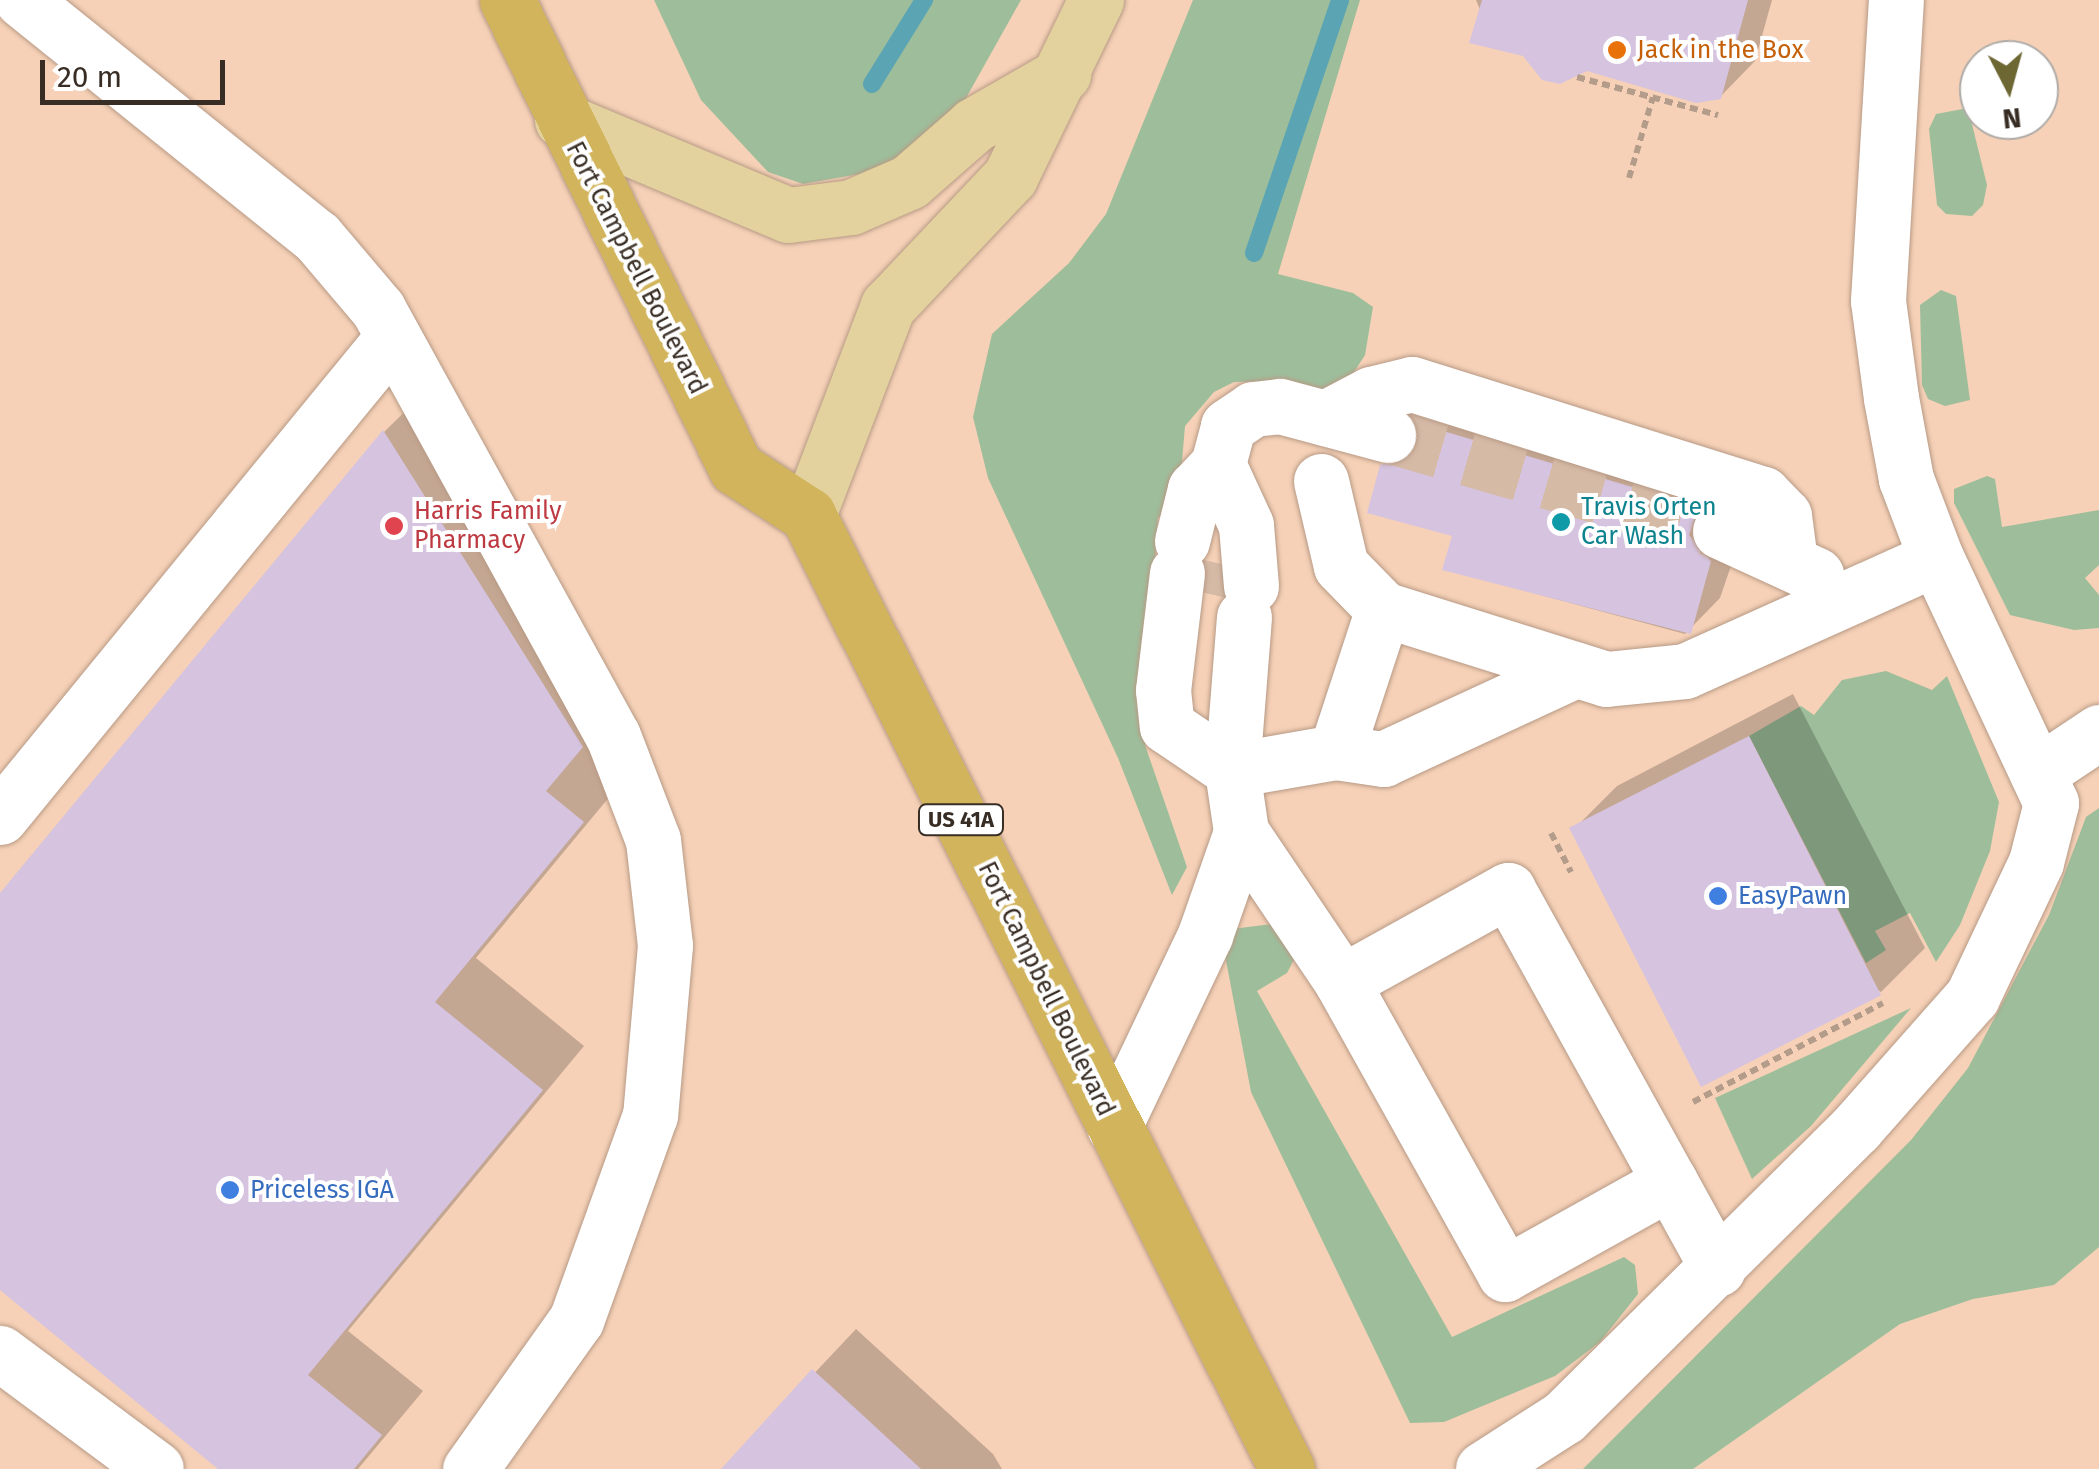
<!DOCTYPE html>
<style>
body{margin:0}
#map{position:relative;width:2099px;height:1469px;overflow:hidden;background:#fcddc7;font-family:"Fira Sans",sans-serif}
div>[style]{position:absolute}
[style*='--x']{left:calc(var(--x)*1px);top:calc(var(--y)*1px);width:calc(var(--w)*1px);rotate:calc(var(--a)*1deg)}
.built>*{inset:0;background:#f6d1b7}
.green>*{inset:0;background:#9ebe9b}
.shadow>*{inset:0;background:#0003}
.stream>*{height:18px;margin:-9px;padding:0 9px;transform-origin:9px;border-radius:9px;background:#5ba4b3}
.building>*{inset:0;background:#d5c3e0;transform-origin:0 0}
.minor-tunnel>*{height:55px;margin-top:-27.5px;transform-origin:0;background:repeating-linear-gradient(90deg,#d5baa6 0 55px,transparent 0 83px)}
.path>*{height:6px;margin-top:-3px;transform-origin:0;background:repeating-linear-gradient(90deg,#b49c8b 0 8px,transparent 0 13px)}
.roads{filter:drop-shadow(0 0 2px #b79a86) drop-shadow(0 0 2px #b79a86)}
.minor>*{height:55px;margin:-27.5px;padding:0 27.5px;transform-origin:27.5px;border-radius:27.5px;background:#fff}
.major>*{height:55px;margin:-27.5px;padding:0 27.5px;transform-origin:27.5px;border-radius:27.5px;background:#e3d29d}
.highway>*{height:55px;margin:-27.5px;padding:0 27.5px;transform-origin:27.5px;border-radius:27.5px;background:#d1b45c}
.dots>*{width:28px;height:28px;translate:-50% -50%;box-sizing:border-box;border:5px solid #fff;border-radius:50%}
span{translate:-50% -50%;white-space:nowrap;text-align:center;line-height:1.15;-webkit-text-stroke:8px #fff;paint-order:stroke}
.shield-label span{padding:2px 8px;background:#fff;border:2px solid;border-radius:8px;-webkit-text-stroke-width:0}
.shield-label{font-size:22px;color:#382d24;font-weight:700}
.food-label{font-size:25px;color:#c56008}
.left{translate:0 -50%;text-align:left}
.street-label{font-size:25px;color:#382d24}
.culture-label{font-size:25px;color:#0d838f}
.health-label{font-size:25px;color:#be3a42}
.shop-label{font-size:25px;color:#366cbe}
.north{position:absolute;left:1959px;top:40px;width:100px;height:100px;box-sizing:border-box;background:#fff;border:2px solid #afaba7;border-radius:50%;rotate:174deg;font-size:28px;font-weight:700;line-height:40px;text-align:center;color:#382d24}
.north::after{content:'';display:block;margin:auto;width:35px;height:45px;background:#6c6733;clip-path:polygon(50% 0,100% 100%,50% 72%,0 100%)}
.scale{position:absolute;left:40px;top:60px;width:185px;height:45px;box-sizing:border-box;border:5px solid #382d24;border-top:0;padding-left:12px;font-size:30px;line-height:35px;white-space:nowrap;color:#382d24;-webkit-text-stroke:8px #fff;paint-order:stroke}
</style>
<div id="map">
<div class="built">
<div style="clip-path:polygon(evenodd,0 0,2099px 0,2099px 1469px,0 1469px,0 0,1979px 60px,2039px 60px,2039px 120px,1979px 120px,1979px 60px)"></div>
</div>
<div class="green">
<div style="clip-path:polygon(654px 0,1021px 0,961px 107px,921px 149px,876px 171px,803px 184px,768px 172px,701px 100px)"></div>
<div style="clip-path:polygon(1193px 0,1360px 0,1278px 274px,1353px 293px,1373px 307px,1365px 355px,1345px 386px,1324px 392px,1278px 381px,1234px 382px,1214px 392px,1185px 426px,1177px 520px,1158px 517px,1146px 685px,1145px 745px,1187px 867px,1172px 895px,1118px 758px,988px 478px,973px 417px,992px 334px,1069px 263px,1106px 214px)"></div>
<div style="clip-path:polygon(1968px 108px,1987px 185px,1983px 205px,1972px 216px,1946px 214px,1937px 205px,1929px 129px,1936px 114px)"></div>
<div style="clip-path:polygon(1941px 290px,1956px 296px,1970px 400px,1945px 406px,1928px 399px,1922px 385px,1920px 305px)"></div>
<div style="clip-path:polygon(1987px 476px,1995px 479px,2002px 527px,2099px 510px,2099px 565px,2085px 578px,2099px 595px,2099px 628px,2074px 630px,2010px 615px,1954px 503px,1954px 489px)"></div>
<div style="clip-path:polygon(1886px 671px,1932px 690px,1947px 676px,1999px 802px,1990px 851px,1960px 925px,1936px 962px,1910px 913px,1875px 931px,1886px 950px,1866px 963px,1749px 736px,1801px 706px,1814px 715px,1842px 680px)"></div>
<div style="clip-path:polygon(2099px 808px,2099px 1247px,2054px 1285px,1973px 1299px,1900px 1324px,1693px 1469px,1583px 1469px,1911px 1140px,1968px 1068px,2049px 915px,2086px 817px)"></div>
<div style="clip-path:polygon(1272px 924px,1296px 956px,1287px 973px,1257px 991px,1452px 1337px,1624px 1257px,1635px 1265px,1638px 1294px,1600px 1342px,1555px 1376px,1444px 1422px,1410px 1423px,1251px 1092px,1224px 950px,1232px 929px)"></div>
<div style="clip-path:polygon(1911px 1008px,1811px 1126px,1752px 1179px,1715px 1098px)"></div>
</div>
<div class="shadow">
<div style="clip-path:polygon(1476px 0,1772px 0,1755px 61px,1720px 97px,1587px 69px,1481px 12px)"></div>
<div style="clip-path:polygon(1454px 389px,1734px 472px,1745px 525px,1720px 598px,1685px 634px,1445px 569px,1455px 535px,1382px 466px)"></div>
<div style="clip-path:polygon(427px 390px,624px 702px,587px 747px,625px 778px,476px 958px,584px 1046px,348px 1331px,423px 1391px,358px 1469px,222px 1469px,0 1287px,0 897px,385px 431px)"></div>
<div style="clip-path:polygon(1793px 694px,1925px 948px,1881px 992px,1573px 830px,1617px 786px)"></div>
<div style="clip-path:polygon(856px 1329px,993px 1454px,1002px 1469px,724px 1469px)"></div>
</div>
<div class="stream">
<div style="--x:872;--y:84;--w:99;--a:-58.2"></div>
<div style="--x:1254;--y:253;--w:267;--a:-71.2"></div>
</div>
<div class="building">
<div style="clip-path:polygon(1482px 0,1748px 0,1721px 99px,1696px 103px,1587px 71px,1560px 84px,1542px 80px,1523px 56px,1469px 43px)"></div>
<div style="clip-path:polygon(1416px 423px,1700px 507px,1689px 535px,1711px 561px,1691px 634px,1442px 570px,1452px 536px,1367px 513px,1380px 465px,1411px 456px,1418px 442px)"></div>
<div style="clip-path:polygon(383px 430px,583px 747px,546px 791px,584px 822px,435px 1002px,543px 1090px,308px 1375px,382px 1435px,354px 1469px,218px 1469px,0 1290px,0 893px)"></div>
<div style="left:1749px;top:736px;width:291px;height:202px;rotate:63deg"></div>
<div style="clip-path:polygon(812px 1369px,855px 1408px,921px 1469px,721px 1469px)"></div>
</div>
<div class="minor-tunnel">
<div style="--x:1388;--y:435;--w:346;--a:16.1"></div>
<div style="--x:1207;--y:593;--w:32;--a:-77"></div>
</div>
<div class="path">
<div style="--x:1577;--y:77;--w:146;--a:15.1"></div>
<div style="--x:1629;--y:178;--w:84;--a:-73.5"></div>
<div style="--x:1551;--y:833;--w:44;--a:62.9"></div>
<div style="--x:1693;--y:1102;--w:214;--a:-27.5"></div>
</div>
<div class="roads">
<div class="minor">
<div style="--x:22;--y:0;--w:378;--a:38.8"></div>
<div style="--x:317;--y:237;--w:94;--a:49.7"></div>
<div style="--x:378;--y:309;--w:487;--a:61.2"></div>
<div style="--x:613;--y:736;--w:111;--a:69"></div>
<div style="--x:653;--y:840;--w:106;--a:83.5"></div>
<div style="--x:665;--y:945;--w:171;--a:95"></div>
<div style="--x:650;--y:1115;--w:218;--a:109.8"></div>
<div style="--x:576;--y:1320;--w:183;--a:125.4"></div>
<div style="--x:1325;--y:418;--w:52;--a:-27.6"></div>
<div style="--x:1371;--y:394;--w:42;--a:-13.7"></div>
<div style="--x:1412;--y:384;--w:368;--a:17.4"></div>
<div style="--x:1763;--y:494;--w:30;--a:46"></div>
<div style="--x:1784;--y:516;--w:45;--a:82.4"></div>
<div style="--x:1321;--y:481;--w:87;--a:76.8"></div>
<div style="--x:1341;--y:566;--w:60;--a:45.7"></div>
<div style="--x:1383;--y:609;--w:234;--a:17.4"></div>
<div style="--x:1606;--y:679;--w:79;--a:-5.8"></div>
<div style="--x:1685;--y:671;--w:275;--a:-24.2"></div>
<div style="--x:1720;--y:531;--w:106;--a:24.6"></div>
<div style="--x:1182;--y:541;--w:54;--a:-76"></div>
<div style="--x:1195;--y:489;--w:34;--a:-47"></div>
<div style="--x:1177;--y:573;--w:118;--a:96.8"></div>
<div style="--x:1163;--y:690;--w:36;--a:84"></div>
<div style="--x:1167;--y:726;--w:78;--a:34.1"></div>
<div style="--x:1232;--y:770;--w:106;--a:-9.8"></div>
<div style="--x:1336;--y:752;--w:48;--a:8.5"></div>
<div style="--x:1383;--y:759;--w:213;--a:-24.8"></div>
<div style="--x:1251;--y:586;--w:61;--a:-94.7"></div>
<div style="--x:1246;--y:525;--w:67;--a:-114.7"></div>
<div style="--x:1218;--y:464;--w:39;--a:-75"></div>
<div style="--x:1228;--y:426;--w:30;--a:-34"></div>
<div style="--x:1253;--y:409;--w:27;--a:-6"></div>
<div style="--x:1280;--y:406;--w:112;--a:15"></div>
<div style="--x:1244;--y:617;--w:153;--a:94.5"></div>
<div style="--x:1232;--y:770;--w:63;--a:81.7"></div>
<div style="--x:1241;--y:832;--w:181;--a:56"></div>
<div style="--x:1336;--y:752;--w:151;--a:-71.8"></div>
<div style="--x:2039;--y:772;--w:72;--a:-33.7"></div>
<div style="--x:0;--y:817;--w:620;--a:-50.69"></div>
<div style="--x:1114;--y:1126;--w:212;--a:-64.5"></div>
<div style="--x:1205;--y:935;--w:109;--a:-70.7"></div>
<div style="--x:1670;--y:1182;--w:189;--a:150.9"></div>
<div style="--x:1505;--y:1274;--w:334;--a:-119.2"></div>
<div style="--x:1342;--y:982;--w:190;--a:-29"></div>
<div style="--x:1508;--y:890;--w:334;--a:61"></div>
<div style="--x:1670;--y:1182;--w:99;--a:61.1"></div>
<div style="--x:0;--y:1353;--w:194;--a:36.6"></div>
<div style="--x:1483;--y:1469;--w:96;--a:-32.7"></div>
<div style="--x:1564;--y:1417;--w:411;--a:-44.7"></div>
<div style="--x:1856;--y:1128;--w:175;--a:-48.5"></div>
<div style="--x:1972;--y:997;--w:149;--a:-64.6"></div>
<div style="--x:2036;--y:862;--w:61;--a:-75.7"></div>
<div style="--x:2051;--y:803;--w:271;--a:-115.1"></div>
<div style="--x:1936;--y:558;--w:85;--a:-110.8"></div>
<div style="--x:1906;--y:479;--w:82;--a:-100.5"></div>
<div style="--x:1891;--y:398;--w:98;--a:-97.6"></div>
<div style="--x:1878;--y:301;--w:302;--a:-86.6"></div>
</div>
<div class="major">
<div style="--x:562;--y:120;--w:245;--a:22.8"></div>
<div style="--x:788;--y:215;--w:64;--a:-7.2"></div>
<div style="--x:851;--y:207;--w:63;--a:-23.3"></div>
<div style="--x:909;--y:182;--w:86;--a:-41.2"></div>
<div style="--x:974;--y:125;--w:103;--a:-29.8"></div>
<div style="--x:808;--y:515;--w:224;--a:-69.1"></div>
<div style="--x:888;--y:306;--w:178;--a:-46.6"></div>
<div style="--x:1010;--y:177;--w:197;--a:-64.1"></div>
</div>
<div class="highway">
<div style="--x:507;--y:0;--w:521;--a:63.93"></div>
<div style="--x:736;--y:468;--w:86;--a:33.1"></div>
<div style="--x:808;--y:515;--w:1068;--a:63.34"></div>
</div>
</div>
<div class="dots">
<div style="left:1617px;top:50px;background:#e8710a"></div>
<div style="left:1561px;top:522px;background:#0f9aa8"></div>
<div style="left:394px;top:526px;background:#e0444e"></div>
<div style="left:1718px;top:896px;background:#3f7fe0"></div>
<div style="left:230px;top:1190px;background:#3f7fe0"></div>
</div>
<div class="shield-label">
<span style="left:961px;top:820px">US 41A</span>
</div>
<div class="food-label">
<span class="left" style="left:1637px;top:50px">Jack in the Box</span>
</div>
<div class="street-label">
<span style="left:636px;top:268px;rotate:63deg">Fort Campbell Boulevard</span>
<span style="left:1046px;top:989px;rotate:64deg">Fort Campbell Boulevard</span>
</div>
<div class="culture-label">
<span class="left" style="left:1581px;top:522px">Travis Orten<br>Car Wash</span>
</div>
<div class="health-label">
<span class="left" style="left:414px;top:526px">Harris Family<br>Pharmacy</span>
</div>
<div class="shop-label">
<span class="left" style="left:1738px;top:896px">EasyPawn</span>
<span class="left" style="left:250px;top:1190px">Priceless IGA</span>
</div>
<div class="north">N</div>
<div class="scale">20 m</div>
</div>
